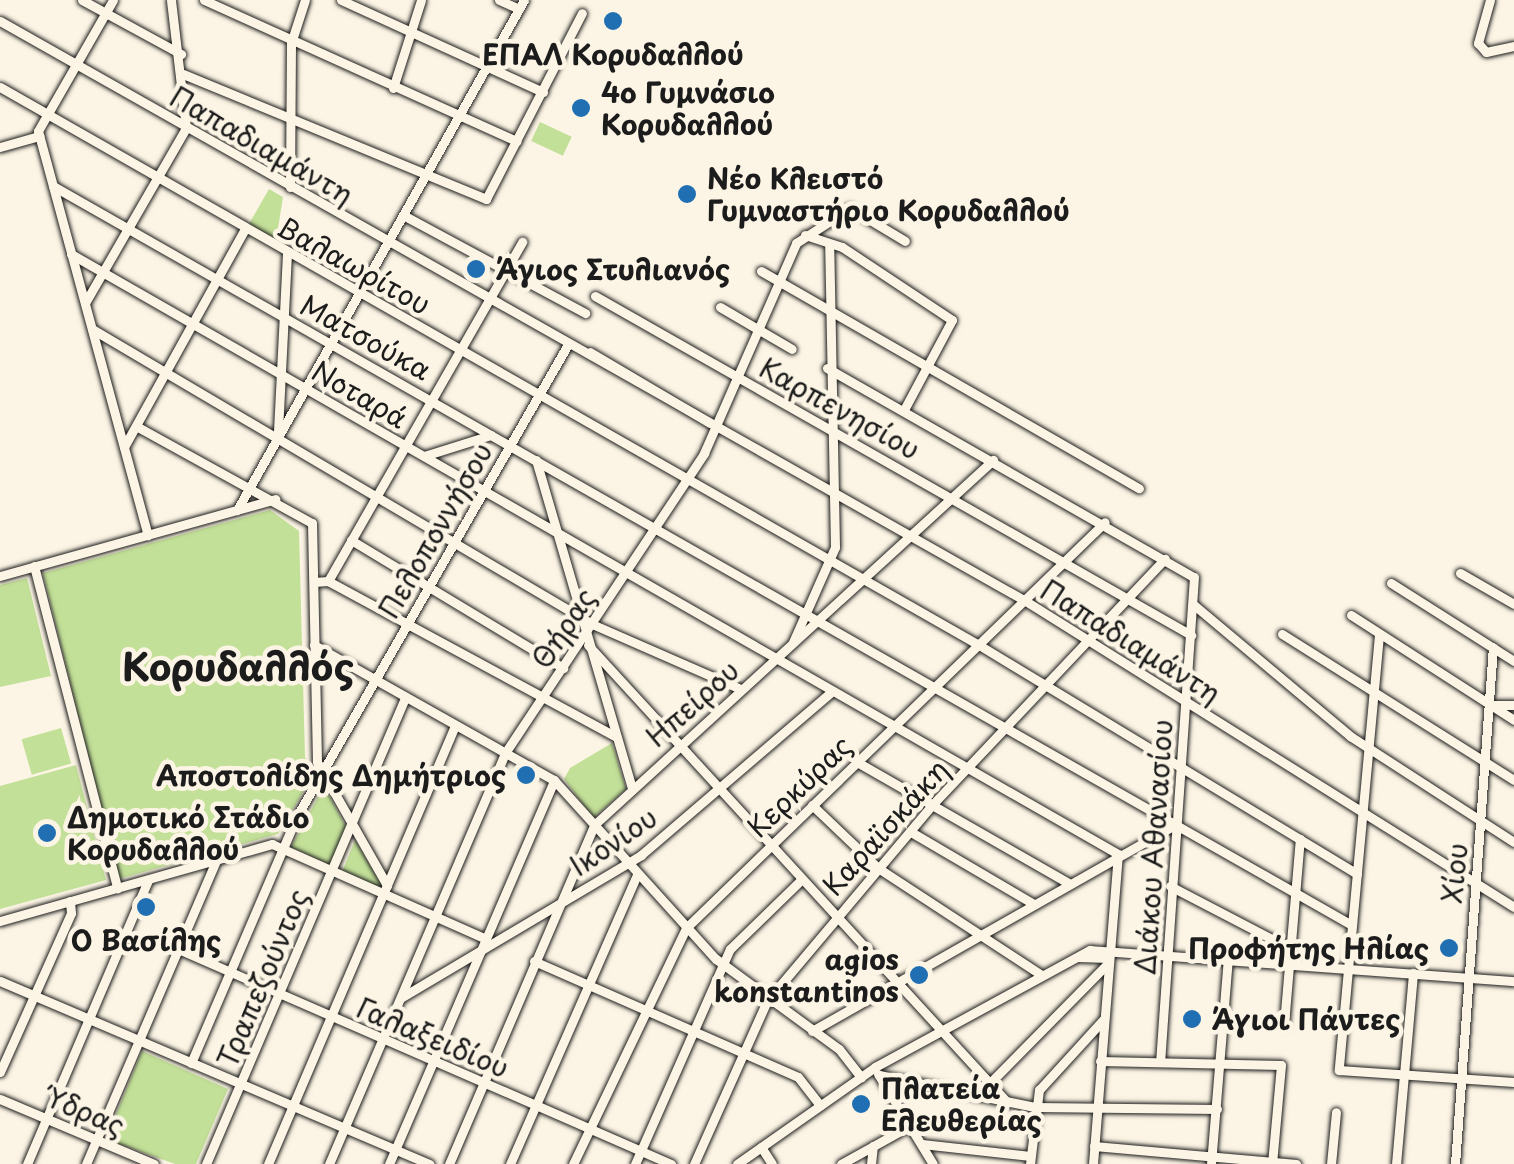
<!DOCTYPE html>
<meta charset="utf-8">
<style>
body{margin:0}
#map{position:relative;width:1514px;height:1164px;overflow:hidden;background:#fcf5e5;font-family:"Playpen Sans",sans-serif}
div>[style]{position:absolute}
[style*='--x']{left:calc(var(--x)*1px);top:calc(var(--y)*1px);width:calc(var(--w)*1px);rotate:calc(var(--a)*1deg)}
.green>*{inset:0;background:#c3e098;transform-origin:0 0}
.roads{filter:drop-shadow(0 0 2px #1c1c1c) drop-shadow(0 0 2px #1c1c1c)}
.minor>*{height:9px;margin:-4.5px;padding:0 4.5px;transform-origin:4.5px;border-radius:4.5px;background:#fcf5e5}
.dots>*{width:28px;height:28px;translate:-50% -50%;box-sizing:border-box;border:5px solid #fcf5e5;border-radius:50%}
span{translate:-50% -50%;white-space:nowrap;text-align:center;line-height:1.15;-webkit-text-stroke:9px #fcf5e5;paint-order:stroke}
.poi-label{font-size:28px;color:#1c1c1c;font-weight:700}
.left{translate:0 -50%;text-align:left}
.right{translate:-100% -50%;text-align:right}
.street-label{font-size:28px;color:#1c1c1c}
.district-label{font-size:38px;color:#1c1c1c;font-weight:700}
</style>
<div id="map">
<div class="green">
<div style="left:540px;top:122px;width:35px;height:21px;rotate:25deg"></div>
<div style="clip-path:polygon(269px 189px,283px 197px,276px 241px,249px 224px)"></div>
<div style="clip-path:polygon(270px 510px,299px 531px,305px 757px,314px 774px,278px 834px,119px 879px,43px 573px)"></div>
<div style="clip-path:polygon(27px 578px,51px 676px,0 687px,0 585px)"></div>
<div style="left:61px;top:728px;width:37px;height:41px;rotate:74deg"></div>
<div style="clip-path:polygon(612px 743px,626px 789px,593px 818px,564px 779px,570px 768px)"></div>
<div style="clip-path:polygon(76px 765px,106px 880px,0 909px,0 786px)"></div>
<div style="clip-path:polygon(324px 786px,346px 827px,330px 865px,291px 847px)"></div>
<div style="clip-path:polygon(355px 840px,381px 884px,380px 888px,342px 872px)"></div>
<div style="clip-path:polygon(142px 1051px,228px 1089px,196px 1164px,175px 1164px,106px 1139px)"></div>
</div>
<div class="roads">
<div class="minor">
<div style="--x:82;--y:0;--w:113;--a:28.6"></div>
<div style="--x:113;--y:0;--w:151;--a:119.8"></div>
<div style="--x:38;--y:131;--w:419;--a:74.8"></div>
<div style="--x:204;--y:0;--w:343;--a:24.3"></div>
<div style="--x:341;--y:0;--w:222;--a:24.5"></div>
<div style="--x:499;--y:0;--w:22;--a:24"></div>
<div style="--x:1490;--y:0;--w:45;--a:105.6"></div>
<div style="--x:1478;--y:43;--w:12;--a:48"></div>
<div style="--x:1486;--y:52;--w:29;--a:-12"></div>
<div style="--x:0;--y:21;--w:1176;--a:29.49"></div>
<div style="--x:1024;--y:600;--w:578;--a:32.07"></div>
<div style="--x:183;--y:74;--w:328;--a:22.4"></div>
<div style="--x:486;--y:199;--w:209;--a:-62.7"></div>
<div style="--x:0;--y:87;--w:1127;--a:29.68"></div>
<div style="--x:979;--y:645;--w:442;--a:31.2"></div>
<div style="--x:393;--y:88;--w:92;--a:-72.3"></div>
<div style="--x:0;--y:147;--w:41;--a:-15.8"></div>
<div style="--x:53;--y:186;--w:1494;--a:29.64"></div>
<div style="--x:290;--y:187;--w:144;--a:-89.6"></div>
<div style="--x:291;--y:43;--w:45;--a:-72"></div>
<div style="--x:403;--y:215;--w:207;--a:28.3"></div>
<div style="--x:805;--y:235;--w:39;--a:18"></div>
<div style="--x:842;--y:247;--w:132;--a:33.6"></div>
<div style="--x:952;--y:320;--w:102;--a:118.1"></div>
<div style="--x:71;--y:254;--w:1207;--a:29.82"></div>
<div style="--x:761;--y:271;--w:436;--a:29.9"></div>
<div style="--x:595;--y:296;--w:686;--a:29.63"></div>
<div style="--x:85;--y:303;--w:202;--a:-60"></div>
<div style="--x:186;--y:128;--w:129;--a:-96.7"></div>
<div style="--x:720;--y:307;--w:83;--a:30.3"></div>
<div style="--x:92;--y:329;--w:581;--a:30.54"></div>
<div style="--x:592;--y:624;--w:163;--a:23.6"></div>
<div style="--x:590;--y:352;--w:139;--a:30.6"></div>
<div style="--x:827;--y:368;--w:422;--a:29.7"></div>
<div style="--x:1194;--y:577;--w:485;--a:94"></div>
<div style="--x:136;--y:426;--w:201;--a:28.9"></div>
<div style="--x:312;--y:523;--w:239;--a:88.8"></div>
<div style="--x:317;--y:762;--w:142;--a:60.4"></div>
<div style="--x:278;--y:431;--w:177;--a:-87.1"></div>
<div style="--x:124;--y:447;--w:249;--a:-61"></div>
<div style="--x:424;--y:456;--w:70;--a:-17.4"></div>
<div style="--x:536;--y:460;--w:343;--a:73.7"></div>
<div style="--x:237;--y:510;--w:585;--a:-60.63"></div>
<div style="--x:351;--y:540;--w:248;--a:31.1"></div>
<div style="--x:34;--y:566;--w:333;--a:75.5"></div>
<div style="--x:1460;--y:573;--w:62;--a:29.9"></div>
<div style="--x:0;--y:576;--w:286;--a:-15.6"></div>
<div style="--x:328;--y:581;--w:328;--a:28.4"></div>
<div style="--x:314;--y:582;--w:14;--a:-4"></div>
<div style="--x:328;--y:581;--w:391;--a:-60.2"></div>
<div style="--x:1391;--y:583;--w:146;--a:32.4"></div>
<div style="--x:1194;--y:605;--w:204;--a:40"></div>
<div style="--x:1350;--y:736;--w:195;--a:32.9"></div>
<div style="--x:1351;--y:615;--w:194;--a:32.8"></div>
<div style="--x:1282;--y:634;--w:274;--a:32.2"></div>
<div style="--x:1379;--y:635;--w:437;--a:95.3"></div>
<div style="--x:1339;--y:1070;--w:175;--a:3.9"></div>
<div style="--x:793;--y:642;--w:104;--a:-66.1"></div>
<div style="--x:835;--y:547;--w:303;--a:-91.1"></div>
<div style="--x:314;--y:645;--w:275;--a:29.4"></div>
<div style="--x:554;--y:780;--w:241;--a:47.9"></div>
<div style="--x:716;--y:959;--w:152;--a:36.2"></div>
<div style="--x:839;--y:1049;--w:36;--a:52"></div>
<div style="--x:588;--y:645;--w:621;--a:47.48"></div>
<div style="--x:1494;--y:705;--w:20;--a:0"></div>
<div style="--x:857;--y:762;--w:243;--a:29.8"></div>
<div style="--x:812;--y:805;--w:91;--a:43.7"></div>
<div style="--x:878;--y:868;--w:194;--a:33.2"></div>
<div style="--x:911;--y:832;--w:140;--a:30.4"></div>
<div style="--x:1170;--y:886;--w:134;--a:27.5"></div>
<div style="--x:0;--y:921;--w:283;--a:-15.8"></div>
<div style="--x:272;--y:844;--w:234;--a:23.9"></div>
<div style="--x:178;--y:949;--w:538;--a:23.56"></div>
<div style="--x:1078;--y:957;--w:30;--a:2"></div>
<div style="--x:534;--y:961;--w:288;--a:23.7"></div>
<div style="--x:798;--y:1077;--w:36;--a:52"></div>
<div style="--x:0;--y:981;--w:467;--a:23.1"></div>
<div style="--x:402;--y:997;--w:278;--a:-30.7"></div>
<div style="--x:641;--y:855;--w:249;--a:-40.6"></div>
<div style="--x:1284;--y:1024;--w:186;--a:-85.1"></div>
<div style="--x:812;--y:1031;--w:419;--a:-29.6"></div>
<div style="--x:1100;--y:1061;--w:181;--a:1.3"></div>
<div style="--x:1281;--y:1065;--w:99;--a:95.2"></div>
<div style="--x:191;--y:1063;--w:269;--a:-66.8"></div>
<div style="--x:297;--y:816;--w:542;--a:-60.12"></div>
<div style="--x:0;--y:1072;--w:174;--a:-65.9"></div>
<div style="--x:71;--y:913;--w:12;--a:-95"></div>
<div style="--x:878;--y:1074;--w:105;--a:58.6"></div>
<div style="--x:879;--y:1075;--w:159;--a:11.6"></div>
<div style="--x:1035;--y:1107;--w:182;--a:0.6"></div>
<div style="--x:977;--y:1096;--w:187;--a:-45.4"></div>
<div style="--x:0;--y:1099;--w:167;--a:22.9"></div>
<div style="--x:922;--y:1144;--w:109;--a:6.3"></div>
<div style="--x:1094;--y:1146;--w:203;--a:5.1"></div>
<div style="--x:761;--y:1147;--w:20;--a:57"></div>
<div style="--x:27;--y:1164;--w:308;--a:-66.9"></div>
<div style="--x:86;--y:1164;--w:331;--a:-66.8"></div>
<div style="--x:206;--y:1164;--w:507;--a:-66.88"></div>
<div style="--x:268;--y:1164;--w:477;--a:-66.9"></div>
<div style="--x:329;--y:1164;--w:447;--a:-66.8"></div>
<div style="--x:505;--y:753;--w:360;--a:-56.4"></div>
<div style="--x:704;--y:453;--w:229;--a:-66.3"></div>
<div style="--x:796;--y:243;--w:64;--a:-32.9"></div>
<div style="--x:850;--y:208;--w:64;--a:31"></div>
<div style="--x:389;--y:1164;--w:418;--a:-66.7"></div>
<div style="--x:449;--y:1164;--w:369;--a:-66.8"></div>
<div style="--x:594;--y:825;--w:541;--a:-42.45"></div>
<div style="--x:510;--y:1164;--w:317;--a:-66.3"></div>
<div style="--x:573;--y:1164;--w:262;--a:-64.4"></div>
<div style="--x:686;--y:928;--w:583;--a:-44.1"></div>
<div style="--x:635;--y:1164;--w:235;--a:-66.2"></div>
<div style="--x:730;--y:949;--w:100;--a:-44.2"></div>
<div style="--x:694;--y:1164;--w:179;--a:-65.9"></div>
<div style="--x:767;--y:1001;--w:256;--a:-49.9"></div>
<div style="--x:932;--y:805;--w:339;--a:-46.6"></div>
<div style="--x:737;--y:1164;--w:169;--a:-35.1"></div>
<div style="--x:875;--y:1067;--w:245;--a:-28.6"></div>
<div style="--x:1090;--y:950;--w:425;--a:4.2"></div>
<div style="--x:841;--y:1164;--w:80;--a:-29.1"></div>
<div style="--x:871;--y:1164;--w:18;--a:-84"></div>
<div style="--x:1030;--y:1164;--w:75;--a:-83.1"></div>
<div style="--x:1039;--y:1090;--w:95;--a:-47.6"></div>
<div style="--x:1093;--y:1164;--w:311;--a:-85.4"></div>
<div style="--x:1211;--y:1164;--w:207;--a:-85.3"></div>
<div style="--x:1331;--y:1164;--w:52;--a:-84.5"></div>
<div style="--x:1396;--y:1164;--w:192;--a:-84.9"></div>
<div style="--x:1455;--y:1164;--w:518;--a:-85.8"></div>
</div>
</div>
<div class="dots">
<div style="left:613px;top:21px;background:#1f6fb2"></div>
<div style="left:581px;top:108px;background:#1f6fb2"></div>
<div style="left:687px;top:194px;background:#1f6fb2"></div>
<div style="left:476px;top:269px;background:#1f6fb2"></div>
<div style="left:526px;top:775px;background:#1f6fb2"></div>
<div style="left:47px;top:833px;background:#1f6fb2"></div>
<div style="left:146px;top:907px;background:#1f6fb2"></div>
<div style="left:1449px;top:948px;background:#1f6fb2"></div>
<div style="left:919px;top:975px;background:#1f6fb2"></div>
<div style="left:1192px;top:1019px;background:#1f6fb2"></div>
<div style="left:861px;top:1104px;background:#1f6fb2"></div>
</div>
<div class="poi-label">
<span style="left:613px;top:54px">ΕΠΑΛ Κορυδαλλού</span>
<span class="left" style="left:601px;top:108px">4ο Γυμνάσιο<br>Κορυδαλλού</span>
<span class="left" style="left:707px;top:194px">Νέο Κλειστό<br>Γυμναστήριο Κορυδαλλού</span>
<span class="left" style="left:496px;top:269px">Άγιος Στυλιανός</span>
<span class="right" style="left:506px;top:775px">Αποστολίδης Δημήτριος</span>
<span class="left" style="left:67px;top:833px">Δημοτικό Στάδιο<br>Κορυδαλλού</span>
<span style="left:146px;top:940px">Ο Βασίλης</span>
<span class="right" style="left:1429px;top:948px">Προφήτης Ηλίας</span>
<span class="right" style="left:899px;top:975px">agios<br>konstantinos</span>
<span class="left" style="left:1212px;top:1019px">Άγιοι Πάντες</span>
<span class="left" style="left:881px;top:1104px">Πλατεία<br>Ελευθερίας</span>
</div>
<div class="street-label">
<span style="left:262px;top:145px;rotate:30deg">Παπαδιαμάντη</span>
<span style="left:354px;top:265px;rotate:29deg">Βαλαωρίτου</span>
<span style="left:366px;top:337px;rotate:29deg">Ματσούκα</span>
<span style="left:360px;top:394px;rotate:30deg">Νοταρά</span>
<span style="left:840px;top:408px;rotate:29deg">Καρπενησίου</span>
<span style="left:435px;top:530px;rotate:-60deg">Πελοποννήσου</span>
<span style="left:563px;top:628px;rotate:-56deg">Θήρας</span>
<span style="left:1131px;top:641px;rotate:32deg">Παπαδιαμάντη</span>
<span style="left:692px;top:703px;rotate:-42deg">Ηπείρου</span>
<span style="left:799px;top:786px;rotate:-44deg">Κερκύρας</span>
<span style="left:885px;top:827px;rotate:-48deg">Καραϊσκάκη</span>
<span style="left:613px;top:841px;rotate:-34deg">Ικονίου</span>
<span style="left:1153px;top:847px;rotate:-86deg">Διάκου Αθανασίου</span>
<span style="left:1454px;top:873px;rotate:-84deg">Χίου</span>
<span style="left:262px;top:978px;rotate:-67deg">Τραπεζούντος</span>
<span style="left:433px;top:1037px;rotate:23deg">Γαλαξειδίου</span>
<span style="left:86px;top:1111px;rotate:23deg">Ύδρας</span>
</div>
<div class="district-label">
<span style="left:238px;top:666px">Κορυδαλλός</span>
</div>
</div>
